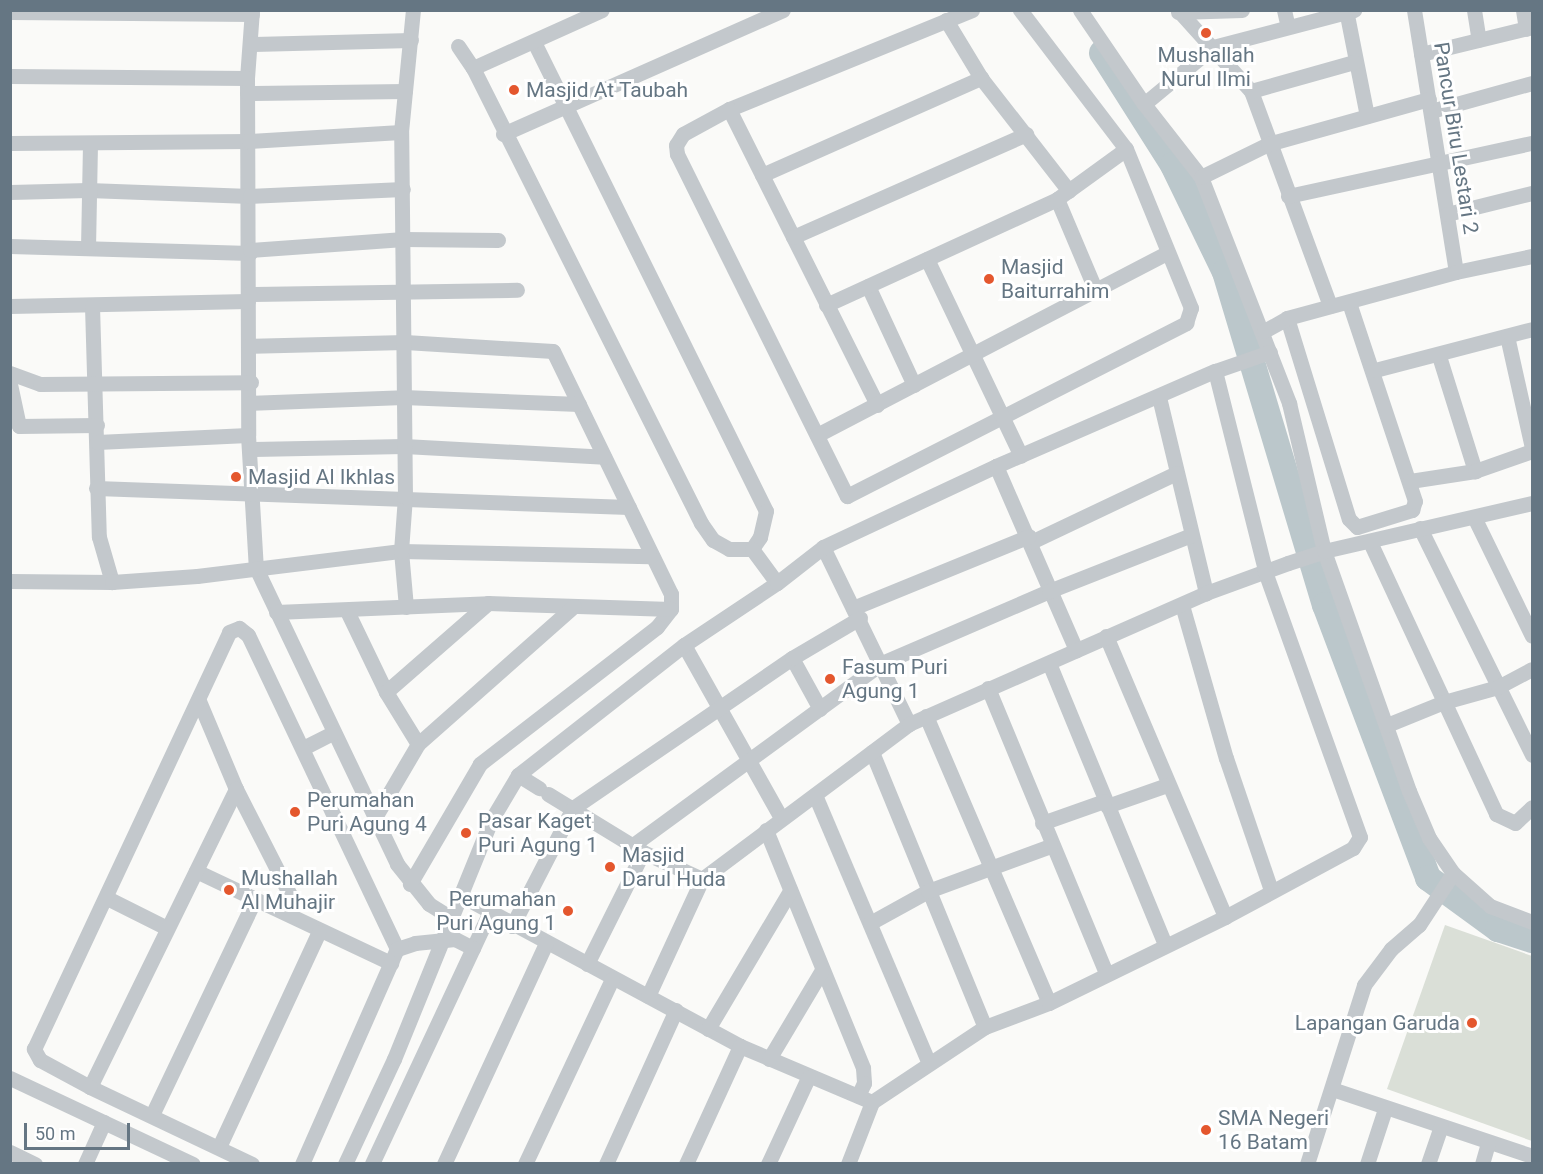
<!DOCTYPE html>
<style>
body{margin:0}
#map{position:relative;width:1543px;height:1174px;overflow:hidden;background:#fafaf8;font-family:Roboto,sans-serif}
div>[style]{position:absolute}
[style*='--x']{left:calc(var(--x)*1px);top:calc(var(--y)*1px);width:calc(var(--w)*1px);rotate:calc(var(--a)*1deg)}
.green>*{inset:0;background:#dadfd7}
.river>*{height:26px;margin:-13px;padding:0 13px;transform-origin:13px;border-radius:13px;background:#bbc7cb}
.minor>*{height:15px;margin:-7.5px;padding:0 7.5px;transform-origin:7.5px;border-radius:7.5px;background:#c3c8cc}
.dots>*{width:16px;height:16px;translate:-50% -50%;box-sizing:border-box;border:3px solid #fff;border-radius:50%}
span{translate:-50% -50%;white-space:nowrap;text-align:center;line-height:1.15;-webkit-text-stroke:6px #fff;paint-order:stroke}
.poi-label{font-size:21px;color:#657683}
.left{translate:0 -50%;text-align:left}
.right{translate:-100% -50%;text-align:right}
.street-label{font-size:21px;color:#657683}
.frame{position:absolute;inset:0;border:12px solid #657683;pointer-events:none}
.scale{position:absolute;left:24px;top:1123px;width:106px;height:27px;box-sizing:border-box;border:3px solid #657683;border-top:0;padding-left:8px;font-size:18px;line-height:21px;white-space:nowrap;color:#657683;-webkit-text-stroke:4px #fff;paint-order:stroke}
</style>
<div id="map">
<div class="green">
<div style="clip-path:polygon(1445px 925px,1532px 956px,1532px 1141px,1387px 1089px)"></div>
</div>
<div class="river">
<div style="--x:1102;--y:53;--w:133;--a:57.6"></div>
<div style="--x:1173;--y:165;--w:119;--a:64.1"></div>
<div style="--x:1225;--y:272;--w:348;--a:73.3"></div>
<div style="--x:1325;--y:605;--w:292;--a:69.3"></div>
<div style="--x:1428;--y:878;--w:87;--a:36.1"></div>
<div style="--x:1498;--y:929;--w:36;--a:18"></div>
</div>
<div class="minor">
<div style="--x:252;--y:10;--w:68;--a:94.2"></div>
<div style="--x:247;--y:78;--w:357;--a:89.8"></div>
<div style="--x:248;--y:435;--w:133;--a:86.6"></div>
<div style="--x:256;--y:568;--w:328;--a:64.5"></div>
<div style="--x:397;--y:864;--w:51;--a:51.3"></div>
<div style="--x:429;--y:904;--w:25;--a:32"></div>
<div style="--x:972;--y:10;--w:262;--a:157.8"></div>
<div style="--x:729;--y:109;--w:52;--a:151.5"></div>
<div style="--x:683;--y:134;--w:13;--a:122"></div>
<div style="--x:676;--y:145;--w:9;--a:84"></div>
<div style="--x:677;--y:154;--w:382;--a:63.6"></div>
<div style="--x:847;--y:496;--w:381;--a:-27"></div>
<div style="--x:1186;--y:323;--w:16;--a:-72"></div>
<div style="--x:1191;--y:308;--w:172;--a:-112.2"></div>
<div style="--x:1126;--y:149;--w:175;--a:-127.3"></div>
<div style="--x:1080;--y:10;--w:114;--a:55.8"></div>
<div style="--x:1144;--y:104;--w:93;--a:52"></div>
<div style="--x:1201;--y:177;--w:243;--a:68.7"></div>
<div style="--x:1289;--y:403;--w:152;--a:76.7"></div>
<div style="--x:1324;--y:551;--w:255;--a:70.5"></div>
<div style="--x:1409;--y:791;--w:51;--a:66.9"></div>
<div style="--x:1429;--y:838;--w:42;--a:55.6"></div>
<div style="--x:1453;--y:873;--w:50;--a:41.7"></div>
<div style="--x:1490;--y:906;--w:45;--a:20.9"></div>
<div style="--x:1178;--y:10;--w:109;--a:48"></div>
<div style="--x:1251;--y:91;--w:229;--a:69.8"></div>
<div style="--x:1284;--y:10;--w:17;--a:77"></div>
<div style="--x:1346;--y:10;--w:108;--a:78.8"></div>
<div style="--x:1414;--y:10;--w:265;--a:80.9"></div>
<div style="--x:1474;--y:10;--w:30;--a:81"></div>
<div style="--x:1523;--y:10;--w:19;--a:81"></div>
<div style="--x:10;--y:12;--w:242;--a:0.5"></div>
<div style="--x:1178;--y:12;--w:64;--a:-1.8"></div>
<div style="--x:946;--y:20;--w:68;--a:58.9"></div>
<div style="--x:981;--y:78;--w:143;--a:52.1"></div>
<div style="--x:534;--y:42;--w:523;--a:63.68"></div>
<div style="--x:766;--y:511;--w:27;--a:103"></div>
<div style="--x:760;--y:537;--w:14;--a:124"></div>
<div style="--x:250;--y:44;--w:161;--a:-1.4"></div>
<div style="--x:458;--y:46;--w:27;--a:56"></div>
<div style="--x:473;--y:68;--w:509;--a:63.38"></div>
<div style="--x:701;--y:523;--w:21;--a:55"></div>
<div style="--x:713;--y:540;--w:18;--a:29"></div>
<div style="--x:729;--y:549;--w:23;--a:0"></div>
<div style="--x:1421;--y:54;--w:114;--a:-13.7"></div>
<div style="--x:473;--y:68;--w:141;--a:-24.2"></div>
<div style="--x:10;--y:76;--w:237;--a:0.5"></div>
<div style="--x:1251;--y:91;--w:107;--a:-15.7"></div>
<div style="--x:247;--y:93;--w:158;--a:-0.7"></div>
<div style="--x:1144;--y:104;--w:89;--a:-39.6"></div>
<div style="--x:1213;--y:47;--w:146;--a:-14.7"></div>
<div style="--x:729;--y:109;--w:331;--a:63.4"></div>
<div style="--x:1431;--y:111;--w:105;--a:-15.5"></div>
<div style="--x:503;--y:134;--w:306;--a:-23.9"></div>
<div style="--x:10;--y:143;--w:239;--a:-0.5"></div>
<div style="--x:249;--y:141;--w:152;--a:-3.4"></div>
<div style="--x:762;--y:175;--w:240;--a:-23.9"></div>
<div style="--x:1201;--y:177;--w:75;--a:-26.2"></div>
<div style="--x:1268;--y:144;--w:167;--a:-15.6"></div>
<div style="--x:10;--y:192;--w:78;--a:-1.5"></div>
<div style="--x:88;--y:190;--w:162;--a:2.1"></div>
<div style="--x:250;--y:196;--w:153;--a:-2.6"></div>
<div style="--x:1288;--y:196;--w:250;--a:-12.3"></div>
<div style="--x:1057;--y:199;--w:98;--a:67.1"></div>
<div style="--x:1447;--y:214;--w:88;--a:-13.9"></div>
<div style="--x:793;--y:237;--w:255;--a:-23.8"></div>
<div style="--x:10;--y:246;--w:240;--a:1.7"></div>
<div style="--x:88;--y:248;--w:105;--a:-88.9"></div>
<div style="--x:250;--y:250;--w:154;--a:-4.1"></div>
<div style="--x:404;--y:239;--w:94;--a:0.6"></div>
<div style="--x:927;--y:259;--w:218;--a:64.5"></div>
<div style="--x:868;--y:286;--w:109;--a:65.1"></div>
<div style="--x:248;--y:294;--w:269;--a:-0.9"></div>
<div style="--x:826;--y:305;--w:254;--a:-24.6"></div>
<div style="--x:1057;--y:199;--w:85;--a:-35.9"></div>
<div style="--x:10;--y:306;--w:238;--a:-1.2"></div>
<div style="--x:92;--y:306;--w:231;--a:88.3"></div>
<div style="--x:99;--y:537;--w:47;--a:73.9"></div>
<div style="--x:1287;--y:318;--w:210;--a:72.9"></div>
<div style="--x:1349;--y:519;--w:11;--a:45"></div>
<div style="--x:1357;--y:527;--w:58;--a:-17.2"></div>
<div style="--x:1412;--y:510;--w:9;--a:-72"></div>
<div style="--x:1415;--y:501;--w:209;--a:-108.4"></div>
<div style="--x:1264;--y:331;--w:26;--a:-29"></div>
<div style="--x:1287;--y:318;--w:175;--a:-15.2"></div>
<div style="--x:1456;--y:272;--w:78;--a:-11.9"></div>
<div style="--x:1507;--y:336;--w:115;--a:77.4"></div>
<div style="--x:248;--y:346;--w:157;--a:-1.5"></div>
<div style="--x:405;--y:342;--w:148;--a:3.5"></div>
<div style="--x:553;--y:351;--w:270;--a:64.1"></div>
<div style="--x:671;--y:594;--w:15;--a:90"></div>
<div style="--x:671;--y:609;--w:23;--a:128"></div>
<div style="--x:657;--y:627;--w:224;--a:142.3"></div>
<div style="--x:480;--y:764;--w:139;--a:120.3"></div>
<div style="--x:1439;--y:356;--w:121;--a:72.6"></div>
<div style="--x:1375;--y:370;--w:162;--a:-14.6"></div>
<div style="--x:10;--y:373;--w:32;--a:20"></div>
<div style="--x:40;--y:384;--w:211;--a:-0.5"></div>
<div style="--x:10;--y:384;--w:43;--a:77.9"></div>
<div style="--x:19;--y:426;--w:78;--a:-0.7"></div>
<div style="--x:1159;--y:397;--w:202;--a:76.5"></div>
<div style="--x:250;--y:403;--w:153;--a:-2.2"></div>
<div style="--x:403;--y:397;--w:176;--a:2.3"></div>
<div style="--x:817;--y:435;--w:394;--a:-27.5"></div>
<div style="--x:97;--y:442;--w:151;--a:-2.7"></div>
<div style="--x:249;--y:449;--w:155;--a:-1.1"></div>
<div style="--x:404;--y:446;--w:200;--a:3.1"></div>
<div style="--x:996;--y:466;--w:201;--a:66.5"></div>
<div style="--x:1410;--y:481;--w:66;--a:-8.7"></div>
<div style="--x:1475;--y:471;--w:60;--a:-19.3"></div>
<div style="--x:96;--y:488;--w:533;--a:2.04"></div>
<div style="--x:1474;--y:517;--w:132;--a:64"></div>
<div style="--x:1420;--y:528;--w:253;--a:63.7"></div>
<div style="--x:1031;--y:542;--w:161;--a:-25.4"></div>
<div style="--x:1370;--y:542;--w:300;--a:65.1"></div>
<div style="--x:1496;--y:814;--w:21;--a:25"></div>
<div style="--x:1515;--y:823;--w:23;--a:-43"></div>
<div style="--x:823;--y:547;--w:197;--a:64.1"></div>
<div style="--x:752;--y:549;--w:42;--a:53.7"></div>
<div style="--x:10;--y:581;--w:102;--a:0.6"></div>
<div style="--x:112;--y:582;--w:85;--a:-4"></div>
<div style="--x:197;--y:576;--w:206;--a:-7"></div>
<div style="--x:401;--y:551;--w:249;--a:1.2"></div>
<div style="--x:1182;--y:605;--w:159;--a:74"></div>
<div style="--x:1226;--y:758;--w:139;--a:71.2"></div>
<div style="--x:406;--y:607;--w:56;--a:-95.1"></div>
<div style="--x:401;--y:551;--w:54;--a:-85.8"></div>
<div style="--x:405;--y:497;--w:365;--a:-90.6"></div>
<div style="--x:401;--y:132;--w:123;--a:-84.4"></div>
<div style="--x:853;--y:608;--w:190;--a:-22.2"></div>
<div style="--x:347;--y:611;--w:90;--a:64.3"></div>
<div style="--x:386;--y:692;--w:61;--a:58.4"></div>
<div style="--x:276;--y:612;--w:212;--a:-2.4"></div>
<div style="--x:488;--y:603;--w:183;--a:1.9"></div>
<div style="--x:1106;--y:636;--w:305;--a:67"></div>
<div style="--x:684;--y:645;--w:198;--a:60.7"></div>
<div style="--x:792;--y:658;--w:58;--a:61.2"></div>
<div style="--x:1049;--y:663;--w:305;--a:67.6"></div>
<div style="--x:988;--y:688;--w:308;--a:67.5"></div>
<div style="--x:386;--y:692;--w:135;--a:-41.1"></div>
<div style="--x:199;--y:701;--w:95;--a:67.2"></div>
<div style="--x:236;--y:789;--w:117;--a:63"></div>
<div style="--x:289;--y:893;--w:22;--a:85"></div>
<div style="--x:926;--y:716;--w:312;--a:66.8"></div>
<div style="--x:1387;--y:725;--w:61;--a:-22"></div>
<div style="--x:1444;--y:702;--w:56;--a:-15.5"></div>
<div style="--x:1498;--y:687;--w:38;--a:-28"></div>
<div style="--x:303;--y:748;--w:34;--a:-27"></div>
<div style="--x:872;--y:752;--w:297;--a:67.7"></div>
<div style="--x:518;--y:775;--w:25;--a:32"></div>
<div style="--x:548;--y:794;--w:111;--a:31.4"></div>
<div style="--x:643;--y:852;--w:65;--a:24.6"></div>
<div style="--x:815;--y:795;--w:291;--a:67"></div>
<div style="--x:1107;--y:806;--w:64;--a:-19.3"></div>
<div style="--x:374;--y:819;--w:87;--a:-59.6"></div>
<div style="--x:418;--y:744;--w:208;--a:-41.5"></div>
<div style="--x:1042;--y:823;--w:66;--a:-19.5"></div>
<div style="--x:766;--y:830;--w:257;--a:67.8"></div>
<div style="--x:863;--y:1068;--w:15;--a:86"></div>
<div style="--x:864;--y:1083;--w:14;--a:115"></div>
<div style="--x:633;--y:845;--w:308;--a:-36.2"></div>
<div style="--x:882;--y:663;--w:182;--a:-23.3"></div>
<div style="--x:1049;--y:591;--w:153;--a:-21.5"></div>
<div style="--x:196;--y:871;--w:216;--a:25.3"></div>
<div style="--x:460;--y:895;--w:318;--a:28.3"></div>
<div style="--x:740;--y:1046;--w:143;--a:23"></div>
<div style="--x:107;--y:898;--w:67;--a:26.6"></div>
<div style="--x:870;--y:923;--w:66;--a:-28.9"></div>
<div style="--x:928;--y:891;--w:130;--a:-20.2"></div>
<div style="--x:512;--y:926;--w:133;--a:-62.7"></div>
<div style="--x:573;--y:808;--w:265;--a:-34.4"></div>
<div style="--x:792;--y:658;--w:79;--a:-30.5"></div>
<div style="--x:473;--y:948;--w:38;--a:-65"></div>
<div style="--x:587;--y:964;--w:125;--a:-63.4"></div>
<div style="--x:648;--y:996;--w:129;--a:-65.2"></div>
<div style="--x:702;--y:879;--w:259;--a:-36.8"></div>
<div style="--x:909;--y:724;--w:325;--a:-23.8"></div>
<div style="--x:1206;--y:593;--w:87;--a:-20.1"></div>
<div style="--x:1288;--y:563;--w:38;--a:-18"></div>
<div style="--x:1324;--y:551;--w:213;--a:-13"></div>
<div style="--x:708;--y:1029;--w:161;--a:-59.3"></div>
<div style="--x:769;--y:1059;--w:104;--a:-59.2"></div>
<div style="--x:10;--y:1078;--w:202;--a:25.2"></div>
<div style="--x:90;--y:1087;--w:332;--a:-63.9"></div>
<div style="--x:1332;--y:1089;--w:211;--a:18.5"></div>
<div style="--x:152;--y:1115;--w:239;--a:-64.5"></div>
<div style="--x:219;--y:1147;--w:237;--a:-65.1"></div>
<div style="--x:10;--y:1152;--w:28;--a:26"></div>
<div style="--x:85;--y:1164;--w:46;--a:-65.7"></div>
<div style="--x:252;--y:1164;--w:179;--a:-154.6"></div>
<div style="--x:90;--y:1087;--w:57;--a:-151.6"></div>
<div style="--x:40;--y:1060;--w:13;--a:-119"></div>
<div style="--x:34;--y:1049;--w:460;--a:-64.9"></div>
<div style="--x:229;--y:632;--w:11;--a:-22"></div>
<div style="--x:239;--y:628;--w:11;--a:38"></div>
<div style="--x:248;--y:635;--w:348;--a:64.6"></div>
<div style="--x:302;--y:1164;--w:235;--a:-66.2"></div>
<div style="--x:397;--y:949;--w:19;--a:-18"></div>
<div style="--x:415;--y:943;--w:40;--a:-5.7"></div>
<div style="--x:455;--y:939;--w:20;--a:27"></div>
<div style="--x:473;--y:948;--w:238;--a:115.1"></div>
<div style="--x:345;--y:1164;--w:116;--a:-65"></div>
<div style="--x:394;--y:1059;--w:256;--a:-67.9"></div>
<div style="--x:490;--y:822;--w:55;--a:-59.2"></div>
<div style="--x:518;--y:775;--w:211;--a:-38.1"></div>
<div style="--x:684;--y:645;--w:112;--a:-33.7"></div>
<div style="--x:777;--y:583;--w:58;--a:-38"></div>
<div style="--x:823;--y:547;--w:191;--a:-25.1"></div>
<div style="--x:996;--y:466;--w:239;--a:-23.5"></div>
<div style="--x:1215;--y:371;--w:58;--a:-19.1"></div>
<div style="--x:444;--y:1164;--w:243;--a:-65.2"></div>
<div style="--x:525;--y:1164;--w:204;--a:-64.8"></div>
<div style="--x:606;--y:1164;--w:169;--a:-65.6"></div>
<div style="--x:686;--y:1164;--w:130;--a:-65.4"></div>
<div style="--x:768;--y:1164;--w:95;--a:-65.1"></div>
<div style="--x:848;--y:1164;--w:66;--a:-68.8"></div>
<div style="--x:872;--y:1102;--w:136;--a:-33.6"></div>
<div style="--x:985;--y:1027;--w:68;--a:-20.6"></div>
<div style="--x:1049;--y:1003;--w:196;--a:-26"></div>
<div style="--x:1225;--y:917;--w:145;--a:-28.3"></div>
<div style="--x:1353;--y:848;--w:13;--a:-58"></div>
<div style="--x:1360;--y:837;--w:279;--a:-109.7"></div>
<div style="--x:1266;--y:574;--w:209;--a:-104.1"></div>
<div style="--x:1307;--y:1164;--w:188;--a:-72.3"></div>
<div style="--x:1364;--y:985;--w:45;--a:-53.1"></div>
<div style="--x:1391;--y:949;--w:37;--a:-41"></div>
<div style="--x:1419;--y:925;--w:62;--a:-56.8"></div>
<div style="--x:1367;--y:1164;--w:58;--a:-71.9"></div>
<div style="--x:1428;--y:1164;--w:40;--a:-71.1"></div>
<div style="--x:1482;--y:1164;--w:22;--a:-74"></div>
</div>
<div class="dots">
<div style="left:1206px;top:33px;background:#e4572e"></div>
<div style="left:514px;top:90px;background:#e4572e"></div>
<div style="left:989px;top:279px;background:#e4572e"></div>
<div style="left:236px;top:477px;background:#e4572e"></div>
<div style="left:830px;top:679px;background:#e4572e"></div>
<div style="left:295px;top:812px;background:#e4572e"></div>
<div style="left:466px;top:833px;background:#e4572e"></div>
<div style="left:610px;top:867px;background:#e4572e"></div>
<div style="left:229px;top:890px;background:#e4572e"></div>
<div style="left:568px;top:911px;background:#e4572e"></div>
<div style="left:1472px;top:1023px;background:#e4572e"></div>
<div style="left:1206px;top:1130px;background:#e4572e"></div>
</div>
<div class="poi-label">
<span style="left:1206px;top:67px">Mushallah<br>Nurul Ilmi</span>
<span class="left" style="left:526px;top:90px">Masjid At Taubah</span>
<span class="left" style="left:1001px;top:279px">Masjid<br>Baiturrahim</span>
<span class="left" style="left:248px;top:477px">Masjid Al Ikhlas</span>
<span class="left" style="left:842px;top:679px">Fasum Puri<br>Agung 1</span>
<span class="left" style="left:307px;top:812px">Perumahan<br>Puri Agung 4</span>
<span class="left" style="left:478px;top:833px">Pasar Kaget<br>Puri Agung 1</span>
<span class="left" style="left:622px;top:867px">Masjid<br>Darul Huda</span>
<span class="left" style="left:241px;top:890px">Mushallah<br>Al Muhajir</span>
<span class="right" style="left:556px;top:911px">Perumahan<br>Puri Agung 1</span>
<span class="right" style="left:1460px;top:1023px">Lapangan Garuda</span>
<span class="left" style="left:1218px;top:1130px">SMA Negeri<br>16 Batam</span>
</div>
<div class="street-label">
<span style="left:1456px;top:138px;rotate:81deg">Pancur Biru Lestari 2</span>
</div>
<div class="frame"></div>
<div class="scale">50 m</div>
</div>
